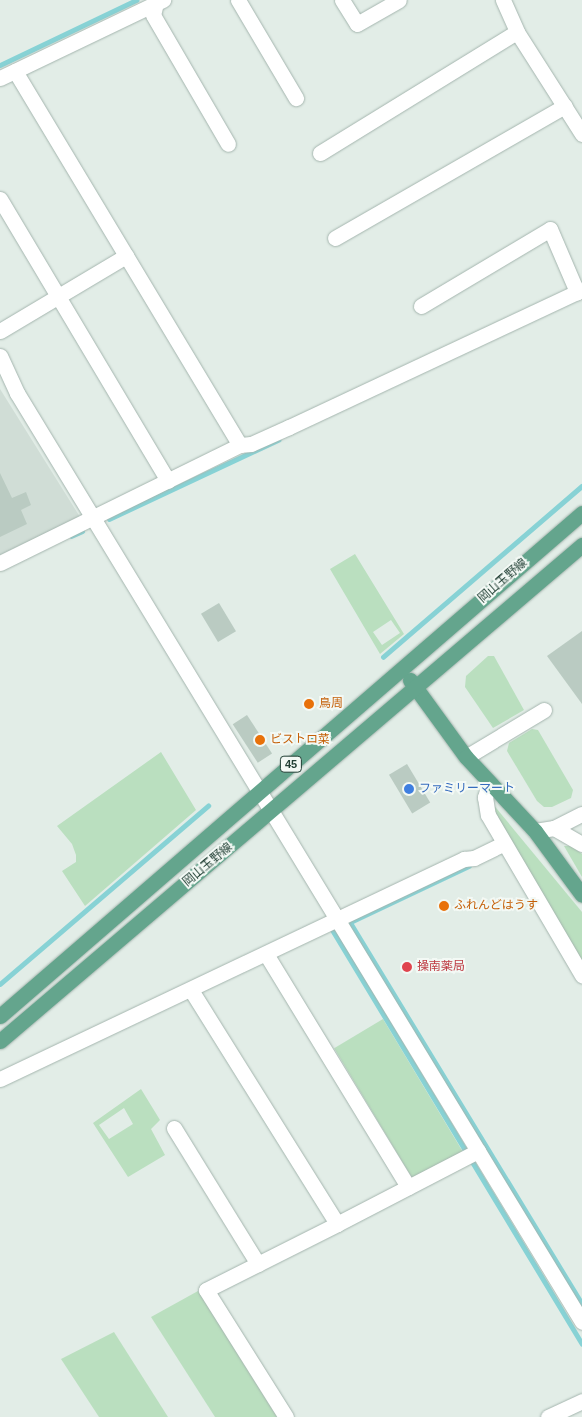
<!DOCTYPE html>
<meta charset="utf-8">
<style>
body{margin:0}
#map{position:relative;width:582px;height:1417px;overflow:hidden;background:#e2ede7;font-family:Arial,"Noto Sans JP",sans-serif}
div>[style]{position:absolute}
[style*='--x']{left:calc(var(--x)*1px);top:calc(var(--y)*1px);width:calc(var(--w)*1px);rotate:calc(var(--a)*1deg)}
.built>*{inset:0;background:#d0ddd6}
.green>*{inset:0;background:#badfbf;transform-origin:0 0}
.stream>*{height:4.5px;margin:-2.25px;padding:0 2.25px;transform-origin:2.25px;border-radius:2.25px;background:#87d2d5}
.building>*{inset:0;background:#bacbc2;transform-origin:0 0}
.roads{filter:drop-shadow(0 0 1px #a4b5ae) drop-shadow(0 0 1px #a4b5ae)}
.minor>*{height:15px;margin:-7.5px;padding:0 7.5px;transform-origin:7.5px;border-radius:7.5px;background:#fff}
.major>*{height:15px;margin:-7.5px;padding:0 7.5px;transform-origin:7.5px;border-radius:7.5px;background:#64a58d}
.dots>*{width:14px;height:14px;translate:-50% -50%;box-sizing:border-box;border:2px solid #f3f9f5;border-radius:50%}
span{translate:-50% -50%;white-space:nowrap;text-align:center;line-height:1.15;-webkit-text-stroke:4px #f3f9f5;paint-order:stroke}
.shield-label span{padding:1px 4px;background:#f3f9f5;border:1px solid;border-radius:4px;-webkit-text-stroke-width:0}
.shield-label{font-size:11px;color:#213f34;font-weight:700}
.street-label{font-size:12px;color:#213f34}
.food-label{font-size:12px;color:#c56008}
.left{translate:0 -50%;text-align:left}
.shop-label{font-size:12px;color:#366cbe}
.health-label{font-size:12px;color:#be3a42}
</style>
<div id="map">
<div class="built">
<div style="clip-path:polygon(0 389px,80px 517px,0 555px)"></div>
</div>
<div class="green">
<div style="clip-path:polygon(evenodd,355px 554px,404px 634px,380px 654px,330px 569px,355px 554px,391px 620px,400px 633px,382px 645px,373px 632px,391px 620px)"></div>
<div style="clip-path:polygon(488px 656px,494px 656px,524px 710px,493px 728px,465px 687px,466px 676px)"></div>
<div style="clip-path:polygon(532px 729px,538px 730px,573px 790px,571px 798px,552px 807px,544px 807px,537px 801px,507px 751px,509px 743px)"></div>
<div style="clip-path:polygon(161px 752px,196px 810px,85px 906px,62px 871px,76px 862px,76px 855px,72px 844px,57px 826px)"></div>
<div style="clip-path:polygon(492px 803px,582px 912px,582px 964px,490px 806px)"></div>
<div style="clip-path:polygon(564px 846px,572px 846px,582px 854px,582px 877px)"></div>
<div style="left:383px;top:1019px;width:155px;height:57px;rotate:59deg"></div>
<div style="clip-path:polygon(evenodd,141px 1089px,160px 1120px,151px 1129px,165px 1155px,128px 1177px,93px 1123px,141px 1089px,124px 1108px,133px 1124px,109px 1139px,99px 1125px,124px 1108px)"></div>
<div style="clip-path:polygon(198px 1291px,277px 1417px,215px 1417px,151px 1317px)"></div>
<div style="clip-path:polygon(114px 1332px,168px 1417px,99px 1417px,61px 1359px)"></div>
</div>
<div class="stream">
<div style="--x:0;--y:65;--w:151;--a:-25.5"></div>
<div style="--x:109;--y:519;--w:187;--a:-25.1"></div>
<div style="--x:71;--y:536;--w:12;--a:-24"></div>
<div style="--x:383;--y:657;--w:262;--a:-40.7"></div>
<div style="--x:350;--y:922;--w:447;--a:58.7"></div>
<div style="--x:344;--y:925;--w:138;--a:-25.3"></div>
<div style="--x:332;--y:929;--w:484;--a:58.9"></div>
<div style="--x:0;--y:984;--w:274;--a:-40.6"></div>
</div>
<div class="building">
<div style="clip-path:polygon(0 473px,12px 498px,26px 492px,31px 505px,21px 510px,27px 524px,0 537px)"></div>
<div style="left:219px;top:603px;width:33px;height:21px;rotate:59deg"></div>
<div style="clip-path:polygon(582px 631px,582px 704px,547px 656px)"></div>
<div style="left:247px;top:715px;width:46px;height:17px;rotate:57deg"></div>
<div style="left:407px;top:764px;width:45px;height:21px;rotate:59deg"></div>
</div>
<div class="roads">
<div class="minor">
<div style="--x:238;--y:0;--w:114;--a:59.4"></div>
<div style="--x:342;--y:0;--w:28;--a:58"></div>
<div style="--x:357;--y:24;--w:48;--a:-29.7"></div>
<div style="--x:503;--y:0;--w:35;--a:66"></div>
<div style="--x:517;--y:32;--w:121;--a:57.5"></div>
<div style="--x:156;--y:3;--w:12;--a:104"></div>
<div style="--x:153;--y:15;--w:149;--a:59.8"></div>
<div style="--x:15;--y:71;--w:436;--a:59"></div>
<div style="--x:0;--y:78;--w:181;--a:-25.6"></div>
<div style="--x:320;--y:153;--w:231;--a:-31.6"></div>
<div style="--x:0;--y:199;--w:328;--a:59.2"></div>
<div style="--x:335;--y:238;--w:265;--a:-29.9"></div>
<div style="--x:421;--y:306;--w:150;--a:-30.8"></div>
<div style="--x:550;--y:229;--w:69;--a:66.8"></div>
<div style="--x:0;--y:331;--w:147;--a:-30.8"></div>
<div style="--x:0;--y:356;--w:41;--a:65.3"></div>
<div style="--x:17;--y:393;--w:1087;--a:58.69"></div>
<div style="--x:0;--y:563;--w:267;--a:-26.2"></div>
<div style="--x:240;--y:445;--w:11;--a:-5"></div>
<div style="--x:251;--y:444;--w:42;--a:-24.1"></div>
<div style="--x:289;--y:427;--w:323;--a:-25.1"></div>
<div style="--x:466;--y:757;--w:91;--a:-31.1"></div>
<div style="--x:489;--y:784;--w:14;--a:107"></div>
<div style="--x:485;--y:797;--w:18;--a:81"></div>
<div style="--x:488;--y:815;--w:186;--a:59.6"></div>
<div style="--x:554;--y:828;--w:32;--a:30"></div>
<div style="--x:535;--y:831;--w:19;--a:-9"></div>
<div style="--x:554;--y:828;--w:31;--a:-27"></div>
<div style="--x:266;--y:954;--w:273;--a:58.6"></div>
<div style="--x:191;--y:990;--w:276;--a:58"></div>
<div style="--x:337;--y:1224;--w:159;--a:-27.4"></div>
<div style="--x:0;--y:1079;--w:514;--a:-25.37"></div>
<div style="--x:464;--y:859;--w:10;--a:-6"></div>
<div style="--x:474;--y:858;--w:32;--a:-26"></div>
<div style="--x:174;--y:1128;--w:160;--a:58.3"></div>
<div style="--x:286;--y:1417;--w:150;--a:-122.2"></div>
<div style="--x:206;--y:1290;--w:147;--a:-26.7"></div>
<div style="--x:548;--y:1417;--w:38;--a:-25"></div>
</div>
<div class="major">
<div style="--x:410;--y:680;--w:95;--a:54"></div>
<div style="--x:466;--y:757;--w:101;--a:47"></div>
<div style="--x:535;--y:831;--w:79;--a:53.7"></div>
<div style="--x:0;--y:1016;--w:769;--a:-40.84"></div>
<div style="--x:0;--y:1041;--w:765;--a:-40.44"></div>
</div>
</div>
<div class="dots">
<div style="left:309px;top:704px;background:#e8710a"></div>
<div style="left:260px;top:740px;background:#e8710a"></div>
<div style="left:409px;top:789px;background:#3f7fe0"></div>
<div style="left:444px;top:906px;background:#e8710a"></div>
<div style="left:407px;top:967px;background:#e0444e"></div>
</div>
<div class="shield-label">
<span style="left:291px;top:764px">45</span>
</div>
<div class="street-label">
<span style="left:503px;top:581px;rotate:-41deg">岡山玉野線</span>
<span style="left:208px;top:865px;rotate:-40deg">岡山玉野線</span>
</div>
<div class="food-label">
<span class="left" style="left:319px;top:704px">鳥周</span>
<span class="left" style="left:270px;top:740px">ビストロ菜</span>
<span class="left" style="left:454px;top:906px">ふれんどはうす</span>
</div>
<div class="shop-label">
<span class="left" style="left:419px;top:789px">ファミリーマート</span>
</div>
<div class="health-label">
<span class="left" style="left:417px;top:967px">操南薬局</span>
</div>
</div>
